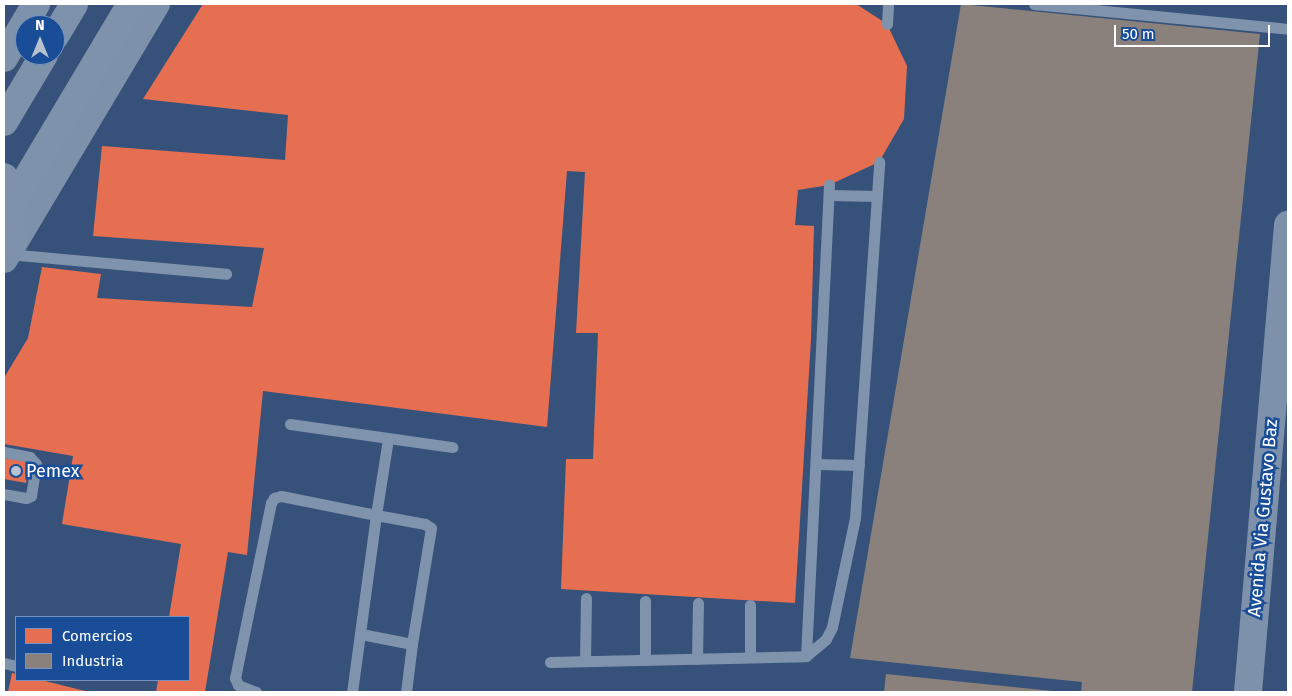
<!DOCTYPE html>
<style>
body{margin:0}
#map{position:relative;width:1292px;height:696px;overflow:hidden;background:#37527a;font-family:"Fira Sans",sans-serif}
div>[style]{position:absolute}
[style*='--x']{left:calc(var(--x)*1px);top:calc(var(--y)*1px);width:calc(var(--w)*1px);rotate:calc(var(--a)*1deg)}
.shops>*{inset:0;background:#e76f51}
.industry>*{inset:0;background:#8a817c}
.lane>*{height:11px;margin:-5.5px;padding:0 5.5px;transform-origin:5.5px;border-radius:5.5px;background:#8093ad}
.primary>*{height:28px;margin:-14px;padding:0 14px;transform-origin:14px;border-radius:14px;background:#7e91ab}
.highway>*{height:28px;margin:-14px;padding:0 14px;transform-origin:14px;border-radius:14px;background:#7f92ab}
.highway-bridge>*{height:28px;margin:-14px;padding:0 14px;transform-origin:14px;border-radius:14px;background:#7f92ab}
.dots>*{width:14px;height:14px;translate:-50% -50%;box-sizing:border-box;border:2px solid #1a4d97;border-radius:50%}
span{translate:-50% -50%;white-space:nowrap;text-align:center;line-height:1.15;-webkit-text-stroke:5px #1a4d97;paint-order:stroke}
.poi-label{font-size:18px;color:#fff}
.left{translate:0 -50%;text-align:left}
.street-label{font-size:18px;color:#fff}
.frame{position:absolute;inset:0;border:5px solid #fff;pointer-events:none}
.legend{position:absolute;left:15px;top:616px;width:175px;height:65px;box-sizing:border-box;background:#1a4d97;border:1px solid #7694c1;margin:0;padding:6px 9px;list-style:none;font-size:15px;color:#fff}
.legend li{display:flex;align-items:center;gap:10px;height:25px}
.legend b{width:25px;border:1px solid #7694c1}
.north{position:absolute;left:15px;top:15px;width:50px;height:50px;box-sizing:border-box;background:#1a4d97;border:1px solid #7694c1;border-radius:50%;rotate:0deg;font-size:14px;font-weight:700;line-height:20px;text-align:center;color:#fff}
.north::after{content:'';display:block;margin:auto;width:18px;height:22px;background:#b9c2d0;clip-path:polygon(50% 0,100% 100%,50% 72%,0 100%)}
.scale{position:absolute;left:1114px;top:25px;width:156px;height:22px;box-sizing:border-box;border:2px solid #fff;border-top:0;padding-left:6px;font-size:15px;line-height:18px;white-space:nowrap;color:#fff;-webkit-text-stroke:4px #1a4d97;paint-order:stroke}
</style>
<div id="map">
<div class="shops">
<div style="clip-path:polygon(203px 4px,856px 4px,887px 24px,907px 66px,904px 119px,879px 162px,829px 185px,798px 190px,795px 225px,814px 226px,811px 339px,795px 603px,561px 589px,566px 459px,593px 459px,598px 333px,576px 333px,585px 172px,567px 171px,547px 427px,263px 391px,247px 555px,228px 552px,205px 692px,156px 692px,158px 680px,189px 680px,189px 617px,169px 617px,181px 544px,62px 524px,73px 456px,4px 444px,4px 378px,28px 338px,42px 267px,101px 274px,97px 298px,252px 307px,264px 248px,93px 236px,102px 146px,285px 160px,288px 115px,143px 99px)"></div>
<div style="clip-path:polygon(4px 458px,29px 462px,26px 483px,4px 479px)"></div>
<div style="clip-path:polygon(12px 673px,16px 674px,16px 680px,41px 680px,89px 692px,8px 692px)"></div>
</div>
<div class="industry">
<div style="clip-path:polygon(961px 4px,1260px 34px,1192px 692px,1081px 692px,1082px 682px,850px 658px)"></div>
<div style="clip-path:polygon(886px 674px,1053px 691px,1053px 692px,884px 692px)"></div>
</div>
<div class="lane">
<div style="--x:1034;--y:4;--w:255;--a:5.6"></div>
<div style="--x:887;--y:24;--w:20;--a:-87"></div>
<div style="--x:829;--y:195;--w:47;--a:1.2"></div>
<div style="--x:8;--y:254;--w:219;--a:5.2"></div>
<div style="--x:290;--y:424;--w:164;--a:8.1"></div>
<div style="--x:388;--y:439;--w:77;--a:99"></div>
<div style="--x:376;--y:515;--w:50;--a:10.4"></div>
<div style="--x:425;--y:524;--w:7;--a:34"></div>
<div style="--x:431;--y:528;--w:118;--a:99.3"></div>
<div style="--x:4;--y:452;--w:26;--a:11"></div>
<div style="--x:30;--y:457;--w:9;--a:49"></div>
<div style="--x:36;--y:464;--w:32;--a:99"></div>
<div style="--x:31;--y:496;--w:5;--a:158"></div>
<div style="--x:26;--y:498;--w:22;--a:-170"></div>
<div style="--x:816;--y:464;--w:43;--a:1.3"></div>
<div style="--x:750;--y:605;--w:52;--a:90"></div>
<div style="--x:361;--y:634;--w:52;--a:11.1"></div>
<div style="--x:412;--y:644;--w:48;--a:97.1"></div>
<div style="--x:806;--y:656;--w:472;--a:-87.2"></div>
<div style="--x:697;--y:659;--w:56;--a:-89"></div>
<div style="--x:645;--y:660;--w:59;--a:-90"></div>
<div style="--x:585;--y:661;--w:63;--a:-89.1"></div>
<div style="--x:550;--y:662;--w:256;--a:-1.3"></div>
<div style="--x:806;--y:656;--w:26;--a:-40"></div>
<div style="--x:826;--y:639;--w:13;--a:-63"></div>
<div style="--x:832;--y:627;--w:111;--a:-78.1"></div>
<div style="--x:855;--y:518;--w:357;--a:-86.1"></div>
<div style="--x:4;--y:663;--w:12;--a:14"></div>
<div style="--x:256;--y:692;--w:19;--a:-159"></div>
<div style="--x:238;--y:685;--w:8;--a:-113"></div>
<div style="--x:235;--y:678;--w:179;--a:-78.4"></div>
<div style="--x:271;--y:503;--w:6;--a:-59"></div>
<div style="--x:274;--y:498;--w:7;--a:-16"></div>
<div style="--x:281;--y:496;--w:97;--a:11.3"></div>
<div style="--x:376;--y:515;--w:179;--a:97.7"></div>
</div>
<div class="primary">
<div style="--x:4;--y:259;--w:297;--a:-59.2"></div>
<div style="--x:1248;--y:692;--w:469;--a:-85.1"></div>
</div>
<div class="highway">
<div style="--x:55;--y:36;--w:37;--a:-59"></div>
<div style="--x:4;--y:58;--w:63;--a:-59.3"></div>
<div style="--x:4;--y:122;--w:78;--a:-59.2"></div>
<div style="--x:4;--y:177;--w:65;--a:81.1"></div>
</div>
<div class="highway-bridge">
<div style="--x:4;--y:217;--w:248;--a:-59.2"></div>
</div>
<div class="dots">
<div style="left:16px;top:471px;background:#b9c2d0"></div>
</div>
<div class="poi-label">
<span class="left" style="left:26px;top:471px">Pemex</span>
</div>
<div class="street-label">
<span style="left:1263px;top:518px;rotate:-85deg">Avenida Via Gustavo Baz</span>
</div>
<div class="frame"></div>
<ul class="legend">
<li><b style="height:14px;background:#e76f51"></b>Comercios</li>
<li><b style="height:14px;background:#8a817c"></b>Industria</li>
</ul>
<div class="north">N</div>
<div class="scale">50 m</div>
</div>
